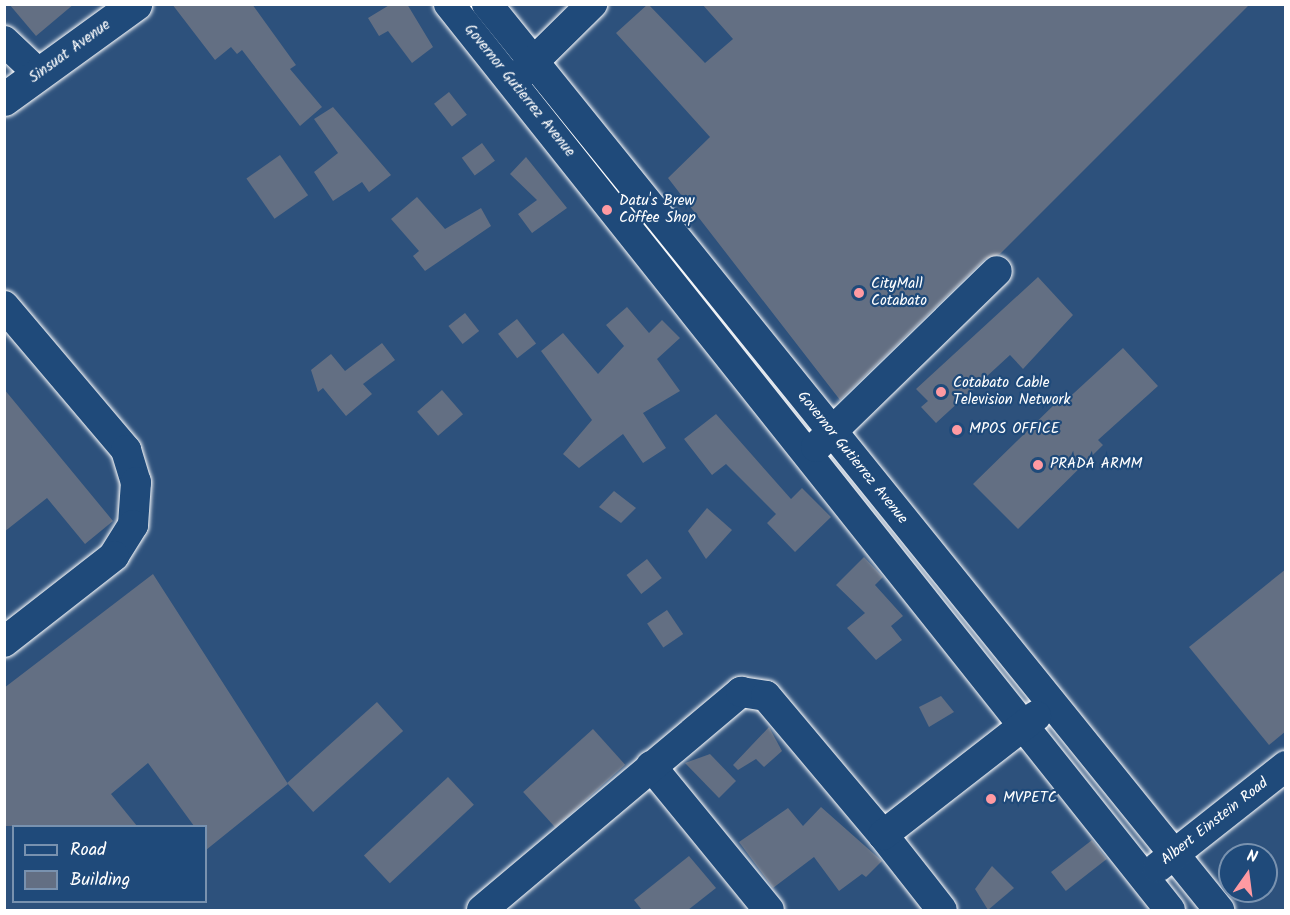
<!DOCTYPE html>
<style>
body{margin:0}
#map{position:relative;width:1290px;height:915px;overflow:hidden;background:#2d517c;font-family:Kalam,sans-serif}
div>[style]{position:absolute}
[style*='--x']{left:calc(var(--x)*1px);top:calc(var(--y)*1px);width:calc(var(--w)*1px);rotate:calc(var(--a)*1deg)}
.building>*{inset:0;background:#636f83;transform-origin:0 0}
.roads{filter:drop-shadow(0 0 2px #fff) drop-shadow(0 0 2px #fff)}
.minor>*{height:30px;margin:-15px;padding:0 15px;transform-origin:15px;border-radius:15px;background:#1f4a7a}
.major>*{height:33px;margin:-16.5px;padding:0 16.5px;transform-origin:16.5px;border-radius:16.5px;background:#1f4a7a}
.dots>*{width:16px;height:16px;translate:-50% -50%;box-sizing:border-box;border:3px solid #1f4a7a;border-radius:50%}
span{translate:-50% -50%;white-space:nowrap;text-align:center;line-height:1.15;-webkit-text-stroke:4.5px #1f4a7a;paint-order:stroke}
.street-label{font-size:15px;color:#fff}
.poi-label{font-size:15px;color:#fff}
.left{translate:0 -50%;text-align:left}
.frame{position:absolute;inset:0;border:6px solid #fff;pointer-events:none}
.legend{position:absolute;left:12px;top:825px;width:195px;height:78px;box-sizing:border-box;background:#1f4a7a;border:2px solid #7992af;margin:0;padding:8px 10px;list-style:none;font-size:18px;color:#fff}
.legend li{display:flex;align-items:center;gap:12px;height:30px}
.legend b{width:30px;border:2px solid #7992af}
.north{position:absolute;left:1218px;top:843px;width:60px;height:60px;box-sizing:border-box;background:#1f4a7a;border:2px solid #7992af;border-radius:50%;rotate:14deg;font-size:16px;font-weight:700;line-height:24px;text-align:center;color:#fff}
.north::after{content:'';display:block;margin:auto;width:21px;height:27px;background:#ff9aa2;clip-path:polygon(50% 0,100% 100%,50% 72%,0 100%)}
</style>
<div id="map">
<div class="building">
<div style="clip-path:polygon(9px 4px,74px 4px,36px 36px)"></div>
<div style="clip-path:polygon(172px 4px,252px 4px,296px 65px,290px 69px,322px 107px,300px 126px,242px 50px,237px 54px,231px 47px,215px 60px)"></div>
<div style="clip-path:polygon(391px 4px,407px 4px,433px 47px,412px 63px,388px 31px,379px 36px,368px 18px)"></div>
<div style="clip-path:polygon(648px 4px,705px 63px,733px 39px,702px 4px,1250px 4px,1000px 254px,985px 259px,840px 400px,668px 178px,710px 137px,616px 33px)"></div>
<div style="left:449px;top:92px;width:29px;height:19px;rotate:52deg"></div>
<div style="clip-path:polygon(333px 107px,391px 175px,369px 192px,362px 182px,333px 201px,314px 172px,338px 153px,314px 119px)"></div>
<div style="left:482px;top:143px;width:22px;height:25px;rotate:54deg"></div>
<div style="left:280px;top:155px;width:49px;height:41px;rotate:55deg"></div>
<div style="clip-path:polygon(526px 157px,567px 208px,532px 233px,518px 214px,537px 200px,510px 174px)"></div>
<div style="clip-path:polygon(417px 197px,445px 229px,481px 208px,491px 226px,425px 271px,413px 256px,419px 251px,391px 219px)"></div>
<div style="clip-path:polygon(1038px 277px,1073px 315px,1023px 369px,1010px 355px,936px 423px,921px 407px,928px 401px,916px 389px)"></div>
<div style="clip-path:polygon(627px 307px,649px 333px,662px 320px,680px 338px,657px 359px,680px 391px,643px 413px,666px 448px,643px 463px,623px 434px,579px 468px,563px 454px,592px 420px,541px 351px,563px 333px,598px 374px,624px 346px,606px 325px)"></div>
<div style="left:465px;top:313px;width:23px;height:21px;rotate:52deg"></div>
<div style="left:517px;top:319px;width:31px;height:24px;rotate:52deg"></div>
<div style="clip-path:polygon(382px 343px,395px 360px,363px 384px,372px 394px,346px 416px,323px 388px,318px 392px,311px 370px,331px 354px,345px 371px)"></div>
<div style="clip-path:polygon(1123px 348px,1158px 386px,1098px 440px,1103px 445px,1018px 529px,973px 484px,1059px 400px,1062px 404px)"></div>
<div style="clip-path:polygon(4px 389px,113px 521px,85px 544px,47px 498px,4px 532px)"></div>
<div style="left:442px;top:390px;width:32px;height:33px;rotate:49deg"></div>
<div style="clip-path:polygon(716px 414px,791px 499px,802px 488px,831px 517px,795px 552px,767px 523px,776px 514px,726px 464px,712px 475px,684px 439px)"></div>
<div style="clip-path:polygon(614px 491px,636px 508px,621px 523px,599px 507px)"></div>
<div style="clip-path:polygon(707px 508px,732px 530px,706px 559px,688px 531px)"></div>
<div style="clip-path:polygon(864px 557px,883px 577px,875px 585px,903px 616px,891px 626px,902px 640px,876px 660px,847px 628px,865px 613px,836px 585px)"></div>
<div style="left:647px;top:559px;width:24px;height:26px;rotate:52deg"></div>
<div style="clip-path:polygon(1286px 569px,1286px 731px,1269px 745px,1189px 647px)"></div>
<div style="clip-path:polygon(153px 574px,288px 784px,206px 850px,206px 826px,194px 826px,148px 763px,111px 794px,137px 826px,4px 826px,4px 688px)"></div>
<div style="left:667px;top:610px;width:29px;height:24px;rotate:56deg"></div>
<div style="clip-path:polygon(941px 696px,954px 712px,929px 727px,919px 707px)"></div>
<div style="left:377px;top:702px;width:39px;height:121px;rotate:48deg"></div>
<div style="clip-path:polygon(769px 727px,782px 751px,764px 767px,756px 759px,738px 770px,733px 765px)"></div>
<div style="left:593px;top:729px;width:48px;height:94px;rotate:48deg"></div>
<div style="clip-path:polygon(710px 754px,736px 781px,719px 798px,685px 763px)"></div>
<div style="left:448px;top:777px;width:38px;height:115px;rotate:47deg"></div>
<div style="clip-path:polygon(821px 807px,882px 861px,866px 877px,862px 874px,839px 891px,814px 857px,773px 888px,739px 842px,788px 808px,803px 826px)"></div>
<div style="left:1092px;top:840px;width:24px;height:52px;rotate:52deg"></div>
<div style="clip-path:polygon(689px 856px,716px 888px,688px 910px,642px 910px,634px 900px)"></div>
<div style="clip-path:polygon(992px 866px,1014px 888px,988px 910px,975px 889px)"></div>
</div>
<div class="roads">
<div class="minor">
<div style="--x:449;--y:4;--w:1158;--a:51.49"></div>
<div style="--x:487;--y:4;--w:1165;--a:51.06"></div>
<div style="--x:4;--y:41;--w:48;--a:43.3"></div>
<div style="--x:519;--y:76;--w:103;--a:-44.6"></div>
<div style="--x:4;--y:306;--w:189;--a:49.7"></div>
<div style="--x:126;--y:450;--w:34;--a:73"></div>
<div style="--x:136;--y:482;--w:43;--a:94"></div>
<div style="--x:133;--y:525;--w:36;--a:122"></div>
<div style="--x:114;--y:556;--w:140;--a:142"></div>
<div style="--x:816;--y:447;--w:252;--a:-44.2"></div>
<div style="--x:651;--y:766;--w:186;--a:50.7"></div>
<div style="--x:883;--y:835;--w:95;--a:51.8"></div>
<div style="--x:1158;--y:867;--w:163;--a:-38.3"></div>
<div style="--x:482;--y:910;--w:339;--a:-40.1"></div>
<div style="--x:741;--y:692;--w:25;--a:9"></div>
<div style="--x:766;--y:696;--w:182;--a:49.9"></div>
<div style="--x:883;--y:835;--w:194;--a:-37.9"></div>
</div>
<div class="major">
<div style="--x:4;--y:99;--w:162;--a:-35.9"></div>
</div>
</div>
<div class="dots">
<div style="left:607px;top:210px;background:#ff9aa2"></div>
<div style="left:859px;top:293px;background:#ff9aa2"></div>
<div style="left:941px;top:392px;background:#ff9aa2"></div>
<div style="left:957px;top:430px;background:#ff9aa2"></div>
<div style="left:1038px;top:465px;background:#ff9aa2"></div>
<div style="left:991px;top:799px;background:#ff9aa2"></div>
</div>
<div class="street-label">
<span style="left:70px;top:52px;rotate:-36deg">Sinsuat Avenue</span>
<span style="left:519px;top:91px;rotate:51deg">Governor Gutierrez Avenue</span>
<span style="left:852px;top:458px;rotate:51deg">Governor Gutierrez Avenue</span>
<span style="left:1215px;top:822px;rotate:-38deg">Albert Einstein Road</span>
</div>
<div class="poi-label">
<span class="left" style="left:619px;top:210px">Datu's Brew<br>Coffee Shop</span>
<span class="left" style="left:871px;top:293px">CityMall<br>Cotabato</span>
<span class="left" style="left:953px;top:392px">Cotabato Cable<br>Television Network</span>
<span class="left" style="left:969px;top:430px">MPOS OFFICE</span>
<span class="left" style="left:1050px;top:465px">PRADA ARMM</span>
<span class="left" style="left:1003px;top:799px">MVPETC</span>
</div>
<div class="frame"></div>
<ul class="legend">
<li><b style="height:8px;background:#1f4a7a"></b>Road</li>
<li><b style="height:16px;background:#636f83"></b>Building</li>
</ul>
<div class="north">N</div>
</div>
